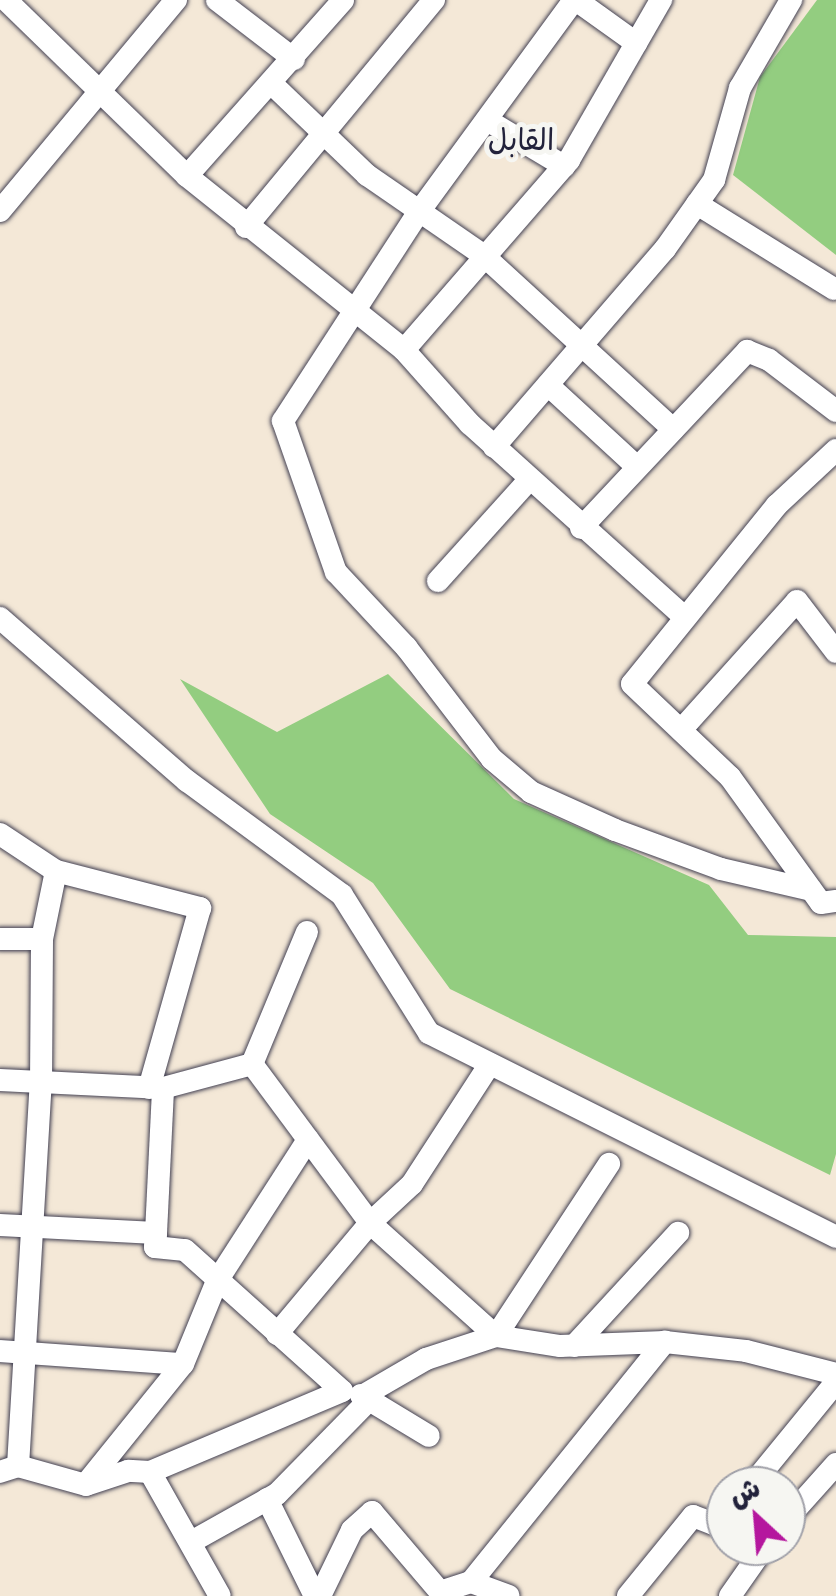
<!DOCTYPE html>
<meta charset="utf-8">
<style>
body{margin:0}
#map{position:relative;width:836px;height:1596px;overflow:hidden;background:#f4e8d7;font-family:"Playpen Sans","Playpen Sans Arabic",sans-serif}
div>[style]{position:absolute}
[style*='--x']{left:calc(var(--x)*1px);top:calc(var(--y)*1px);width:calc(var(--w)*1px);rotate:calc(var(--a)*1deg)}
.green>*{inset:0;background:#93cd80}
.roads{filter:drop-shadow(0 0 2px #424052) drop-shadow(0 0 2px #424052)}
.minor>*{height:22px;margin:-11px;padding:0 11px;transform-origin:11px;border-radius:11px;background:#fff}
span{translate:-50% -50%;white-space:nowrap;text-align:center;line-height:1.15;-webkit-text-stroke:10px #f6f6f2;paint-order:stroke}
.neighbourhood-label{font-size:30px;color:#22223b}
.north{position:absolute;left:706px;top:1466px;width:100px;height:100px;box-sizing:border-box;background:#f6f6f2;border:2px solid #a1a1a9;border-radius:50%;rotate:334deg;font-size:28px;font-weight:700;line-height:40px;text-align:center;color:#22223b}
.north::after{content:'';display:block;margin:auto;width:35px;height:45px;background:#b5179e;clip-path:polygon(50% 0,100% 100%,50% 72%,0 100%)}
</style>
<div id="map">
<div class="green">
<div style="clip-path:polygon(817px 0,836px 0,836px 255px,733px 175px,760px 77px)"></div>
<div style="clip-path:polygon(388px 674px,514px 799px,709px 885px,748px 935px,836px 937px,836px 1154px,830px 1175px,450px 989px,373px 883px,270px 814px,180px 679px,277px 732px)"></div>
</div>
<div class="roads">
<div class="minor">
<div style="--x:6;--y:0;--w:252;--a:44.2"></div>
<div style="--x:187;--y:176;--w:278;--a:38.7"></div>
<div style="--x:404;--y:350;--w:99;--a:48.3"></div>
<div style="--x:470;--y:424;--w:288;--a:42"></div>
<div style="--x:217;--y:0;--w:97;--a:37.5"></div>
<div style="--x:574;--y:0;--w:264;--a:126.2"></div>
<div style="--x:418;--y:213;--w:248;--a:123"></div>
<div style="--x:283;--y:421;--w:160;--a:70.7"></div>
<div style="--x:336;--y:572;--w:103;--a:47"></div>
<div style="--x:406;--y:647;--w:141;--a:52.5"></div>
<div style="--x:492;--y:759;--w:51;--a:40.2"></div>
<div style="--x:531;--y:792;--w:92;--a:24.3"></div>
<div style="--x:615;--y:830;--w:113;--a:20.2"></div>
<div style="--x:721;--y:869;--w:92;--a:13.1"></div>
<div style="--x:576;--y:0;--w:74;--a:35.6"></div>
<div style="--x:271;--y:83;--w:133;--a:43.8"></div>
<div style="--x:367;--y:175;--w:141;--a:34.6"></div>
<div style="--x:483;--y:255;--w:258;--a:42.5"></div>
<div style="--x:487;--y:120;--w:90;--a:30.9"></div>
<div style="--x:187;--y:176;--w:235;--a:-48.4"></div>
<div style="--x:697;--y:204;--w:161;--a:31.8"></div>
<div style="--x:0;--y:211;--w:275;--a:-50.2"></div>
<div style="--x:246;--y:227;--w:295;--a:-50.4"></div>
<div style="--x:404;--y:350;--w:252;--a:-49"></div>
<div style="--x:569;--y:160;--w:185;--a:-60.1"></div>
<div style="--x:548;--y:385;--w:120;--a:42.6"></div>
<div style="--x:494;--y:447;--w:262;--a:-49.2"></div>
<div style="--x:665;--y:249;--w:85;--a:-54.6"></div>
<div style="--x:714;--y:180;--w:96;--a:-74.2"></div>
<div style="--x:740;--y:88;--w:102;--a:-59.9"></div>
<div style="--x:836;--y:450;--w:81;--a:137"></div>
<div style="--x:777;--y:505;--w:230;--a:129"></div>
<div style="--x:632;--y:684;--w:135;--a:43.5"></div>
<div style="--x:730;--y:777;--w:155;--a:54.2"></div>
<div style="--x:821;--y:903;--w:15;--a:-8"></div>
<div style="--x:581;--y:528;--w:243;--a:-46.8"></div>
<div style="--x:747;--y:351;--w:24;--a:22"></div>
<div style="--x:769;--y:360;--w:84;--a:37.3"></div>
<div style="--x:438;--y:581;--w:136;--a:-48"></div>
<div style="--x:0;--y:618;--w:248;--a:41.1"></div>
<div style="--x:187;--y:781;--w:192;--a:36.3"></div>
<div style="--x:342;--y:895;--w:163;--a:57.8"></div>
<div style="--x:429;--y:1033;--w:455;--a:26.6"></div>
<div style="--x:681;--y:730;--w:173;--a:-48"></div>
<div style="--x:797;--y:601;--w:64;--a:52.6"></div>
<div style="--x:0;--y:834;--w:67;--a:33.5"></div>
<div style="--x:56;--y:871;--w:149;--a:14.4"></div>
<div style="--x:200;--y:908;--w:187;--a:105.8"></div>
<div style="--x:307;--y:932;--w:143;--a:112.6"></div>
<div style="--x:252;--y:1064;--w:198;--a:53.4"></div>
<div style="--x:370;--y:1223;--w:169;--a:41.9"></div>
<div style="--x:496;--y:1336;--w:206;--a:-56.7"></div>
<div style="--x:0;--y:939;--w:42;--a:0"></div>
<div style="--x:0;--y:1080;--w:163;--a:2.8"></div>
<div style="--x:163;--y:1088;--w:92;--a:-15.1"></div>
<div style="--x:0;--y:1225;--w:156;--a:2.9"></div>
<div style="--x:156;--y:1233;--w:14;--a:94"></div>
<div style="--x:155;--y:1247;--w:30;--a:6"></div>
<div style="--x:185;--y:1250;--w:211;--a:41.9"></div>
<div style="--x:342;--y:1391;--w:208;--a:157.1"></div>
<div style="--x:150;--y:1472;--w:22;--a:-177"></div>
<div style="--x:128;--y:1471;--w:44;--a:161.6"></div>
<div style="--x:86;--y:1485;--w:71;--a:-164.4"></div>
<div style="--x:18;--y:1466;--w:19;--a:162"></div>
<div style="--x:156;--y:1233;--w:145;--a:-87.2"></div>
<div style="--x:277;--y:1334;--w:145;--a:-50"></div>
<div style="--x:370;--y:1223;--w:57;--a:-42.9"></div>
<div style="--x:412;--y:1184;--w:143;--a:-57"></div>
<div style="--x:574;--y:1346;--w:154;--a:-47.4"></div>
<div style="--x:0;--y:1351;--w:183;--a:4.1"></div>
<div style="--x:361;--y:1395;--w:79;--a:31.1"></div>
<div style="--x:364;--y:1395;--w:72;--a:-30.1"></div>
<div style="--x:426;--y:1359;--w:74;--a:-18.2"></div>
<div style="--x:496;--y:1336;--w:65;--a:8.9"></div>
<div style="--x:560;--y:1346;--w:105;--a:-2.2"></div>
<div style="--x:665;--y:1342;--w:81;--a:6.3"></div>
<div style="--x:746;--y:1351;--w:93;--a:14.3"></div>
<div style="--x:18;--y:1466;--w:383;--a:-86.6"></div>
<div style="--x:41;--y:1084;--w:145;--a:-89.6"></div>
<div style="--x:42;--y:939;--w:69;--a:-78.4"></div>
<div style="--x:150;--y:1472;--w:142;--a:60.6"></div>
<div style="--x:86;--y:1484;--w:154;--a:-51.1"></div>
<div style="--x:183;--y:1364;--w:90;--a:-67.7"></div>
<div style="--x:217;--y:1281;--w:168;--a:-57.2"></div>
<div style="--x:751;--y:1486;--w:134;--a:-50.7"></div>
<div style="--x:267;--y:1499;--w:108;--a:63.7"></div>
<div style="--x:786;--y:1520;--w:75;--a:-48.2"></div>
<div style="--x:191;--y:1542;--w:98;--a:-29.2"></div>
<div style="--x:277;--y:1494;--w:136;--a:-45.6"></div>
<div style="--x:471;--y:1582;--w:40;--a:20.2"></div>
<div style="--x:320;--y:1596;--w:73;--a:-64.1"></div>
<div style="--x:352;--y:1530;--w:27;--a:-42"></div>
<div style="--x:372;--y:1512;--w:105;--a:49.6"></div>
<div style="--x:440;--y:1592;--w:33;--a:-18"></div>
<div style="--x:471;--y:1582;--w:309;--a:-51.1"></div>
<div style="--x:628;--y:1596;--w:103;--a:-50.9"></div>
<div style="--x:693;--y:1516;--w:22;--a:21"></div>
<div style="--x:714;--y:1524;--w:17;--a:-45"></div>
<div style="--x:730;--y:1596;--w:61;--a:-55"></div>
</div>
</div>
<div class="neighbourhood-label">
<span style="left:521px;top:138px">القابل</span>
</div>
<div class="north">ش</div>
</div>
